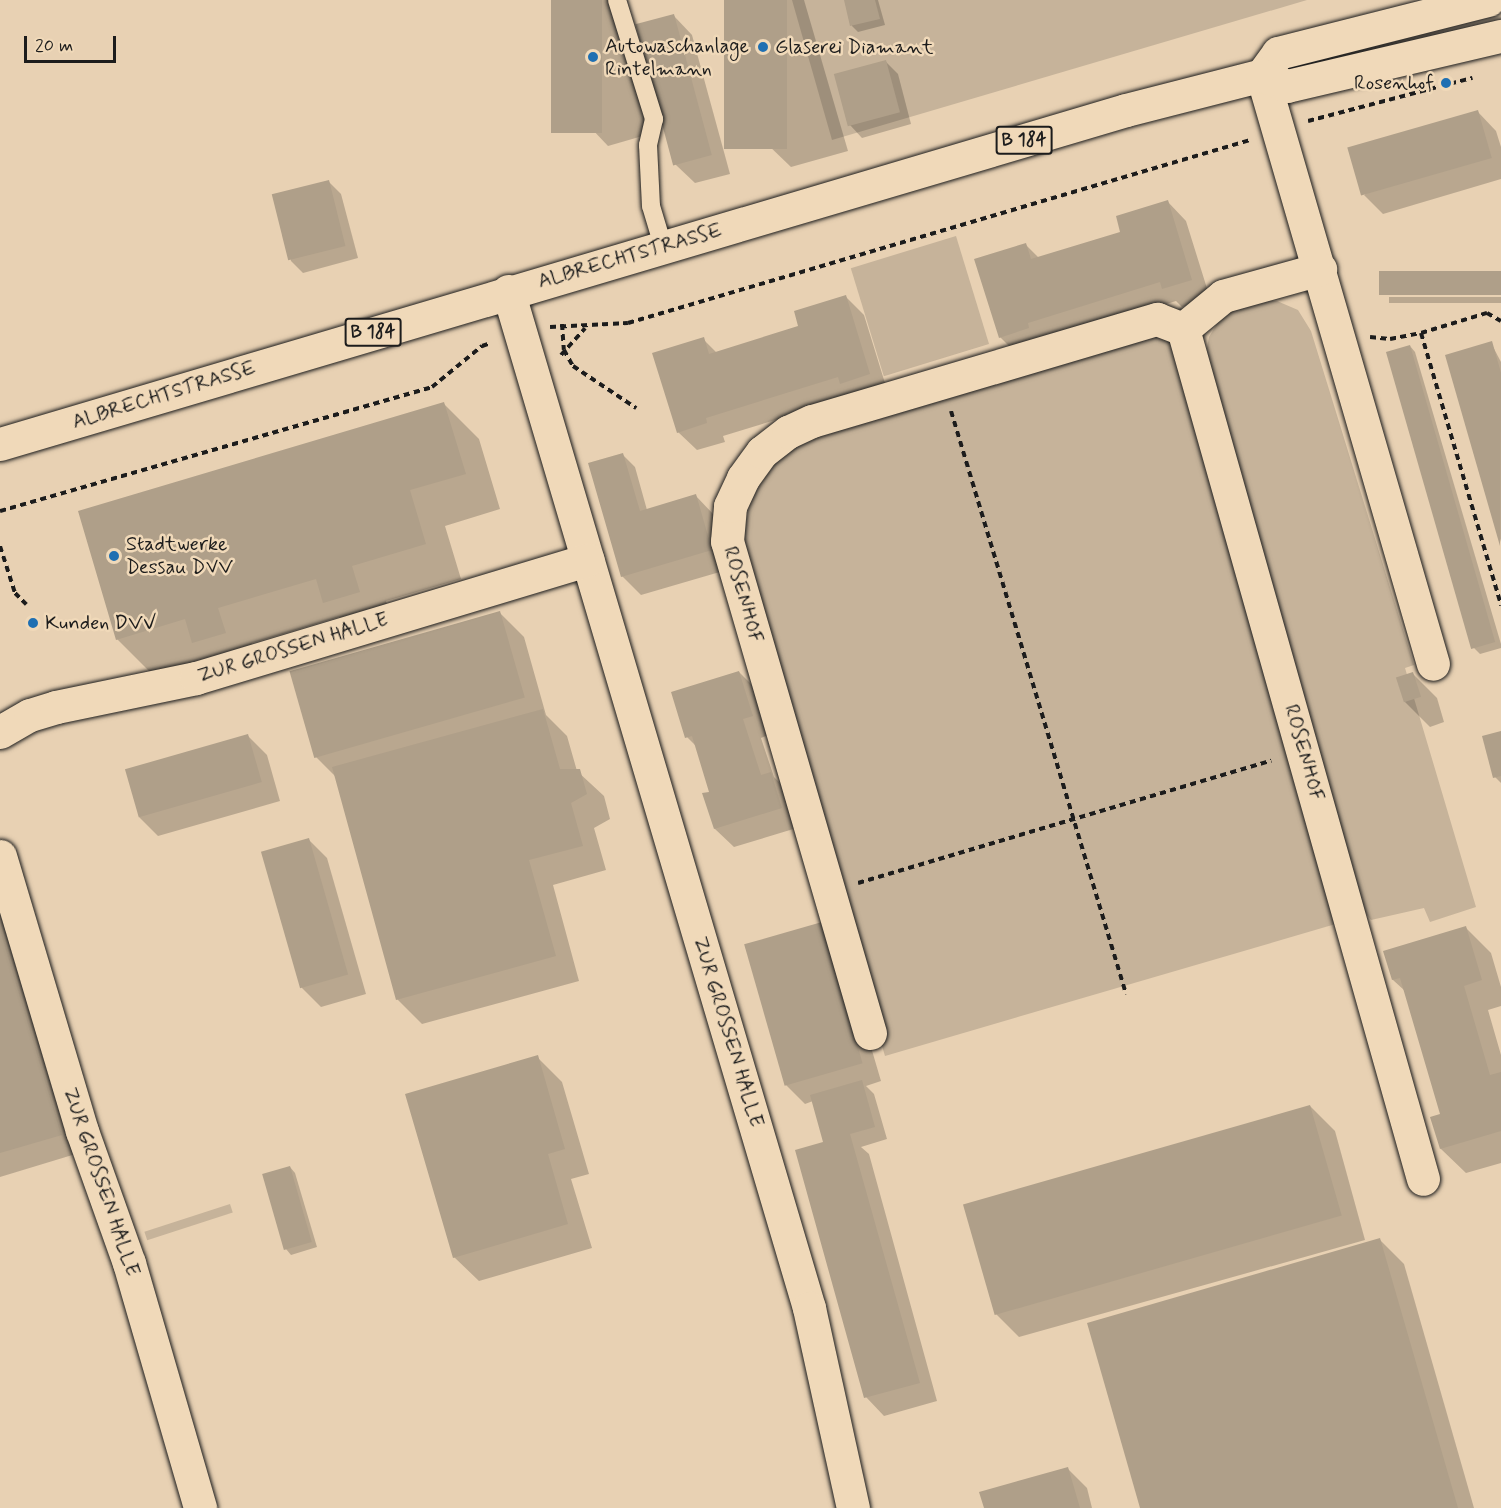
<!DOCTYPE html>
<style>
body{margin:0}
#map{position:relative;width:1501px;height:1508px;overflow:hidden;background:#e8d1b3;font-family:Mynerve,sans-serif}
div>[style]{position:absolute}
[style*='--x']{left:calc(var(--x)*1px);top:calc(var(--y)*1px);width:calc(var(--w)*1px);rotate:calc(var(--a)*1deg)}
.green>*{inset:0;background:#c6b39a;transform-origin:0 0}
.shadow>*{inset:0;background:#0003;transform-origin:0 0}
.building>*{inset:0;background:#af9f89;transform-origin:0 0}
.path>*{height:4px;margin-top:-2px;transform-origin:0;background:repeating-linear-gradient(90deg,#1c1c1c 0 6px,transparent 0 10.5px)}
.roads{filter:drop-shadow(0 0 2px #1c1c1c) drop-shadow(0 0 2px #1c1c1c)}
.lane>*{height:18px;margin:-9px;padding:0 9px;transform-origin:9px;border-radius:9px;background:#f0d9b9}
.street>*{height:33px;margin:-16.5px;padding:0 16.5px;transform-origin:16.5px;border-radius:16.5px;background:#f0d9b9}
.primary>*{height:33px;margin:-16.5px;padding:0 16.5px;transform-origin:16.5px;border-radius:16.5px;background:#f0d9b9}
.dots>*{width:16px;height:16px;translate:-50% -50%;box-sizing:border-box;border:3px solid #f0d9b9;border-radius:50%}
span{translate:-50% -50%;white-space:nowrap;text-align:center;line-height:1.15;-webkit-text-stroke:5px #f0d9b9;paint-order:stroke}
.shield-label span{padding:2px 4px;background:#f0d9b9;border:2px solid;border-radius:4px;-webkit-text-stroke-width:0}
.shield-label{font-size:18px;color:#1c1c1c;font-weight:700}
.poi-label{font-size:20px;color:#1c1c1c}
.left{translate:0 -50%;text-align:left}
.right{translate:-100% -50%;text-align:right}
.street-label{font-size:20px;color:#1c1c1c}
.scale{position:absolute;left:24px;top:36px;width:92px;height:27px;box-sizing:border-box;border:3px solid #1c1c1c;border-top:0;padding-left:8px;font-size:18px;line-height:21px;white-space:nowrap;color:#1c1c1c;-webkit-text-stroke:4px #f0d9b9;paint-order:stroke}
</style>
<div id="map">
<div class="green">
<div style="clip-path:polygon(792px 0,1307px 0,832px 140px)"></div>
<div style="left:956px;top:236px;width:113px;height:110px;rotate:73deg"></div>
<div style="clip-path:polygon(1257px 301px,1277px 301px,1298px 310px,1311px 331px,1414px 665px,1405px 668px,1476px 907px,1430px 922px,1424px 908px,1371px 920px,1364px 911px,1205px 358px,1209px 337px,1220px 319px,1237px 306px)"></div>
<div style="clip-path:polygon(1147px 331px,1168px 340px,1176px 353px,1339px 923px,885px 1056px,745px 576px,742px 549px,750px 499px,778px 459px,800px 441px)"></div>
<div style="left:230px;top:1204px;width:9px;height:90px;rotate:72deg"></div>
</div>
<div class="shadow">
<div style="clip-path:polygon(552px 0,613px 0,653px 133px,608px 146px,590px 127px)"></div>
<div style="clip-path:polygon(725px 0,804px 0,848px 151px,791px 167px,766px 143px)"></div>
<div style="clip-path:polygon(845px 0,878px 0,885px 25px,858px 32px,852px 26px)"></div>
<div style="clip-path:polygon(674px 16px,692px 35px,730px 174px,695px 183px,676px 165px)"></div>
<div style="clip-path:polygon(885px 61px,898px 74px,911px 124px,862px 138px,850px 125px)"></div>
<div style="clip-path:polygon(1478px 112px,1496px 131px,1501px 147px,1501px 179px,1383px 214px,1364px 195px)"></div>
<div style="clip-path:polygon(328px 181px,341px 194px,358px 258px,303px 273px,291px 261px,274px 196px)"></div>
<div style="clip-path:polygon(1168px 202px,1186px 221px,1210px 298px,1182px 307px,1176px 301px,1045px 342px,1019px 356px,1000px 337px,1025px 244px,1039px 258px,1122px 233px)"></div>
<div style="clip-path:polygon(846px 297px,864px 315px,888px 393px,854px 396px,723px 436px,725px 442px,697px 450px,678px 432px,703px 339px,717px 353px,800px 327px)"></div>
<div style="left:1501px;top:297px;width:6px;height:112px;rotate:90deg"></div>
<div style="clip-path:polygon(1491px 343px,1501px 362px,1501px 542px,1447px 356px)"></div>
<div style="clip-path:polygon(1410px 346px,1415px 352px,1501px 644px,1501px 648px,1480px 654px,1474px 648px)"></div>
<div style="clip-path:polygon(444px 404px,479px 439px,500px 509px,445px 526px,461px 579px,386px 601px,394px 627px,360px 638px,339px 617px,252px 643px,260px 669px,153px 675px,117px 639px)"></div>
<div style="clip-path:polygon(622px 454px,635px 467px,647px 510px,696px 496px,714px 515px,730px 569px,641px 595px,622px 576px)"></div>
<div style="clip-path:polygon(499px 612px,524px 637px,546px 715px,567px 736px,577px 771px,604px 796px,610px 819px,594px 828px,606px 870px,553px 885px,579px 981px,422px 1024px,397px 999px,336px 777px,315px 756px)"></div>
<div style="clip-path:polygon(739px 672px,758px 691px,771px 734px,761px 738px,774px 777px,789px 792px,800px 827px,734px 847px,715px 829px,704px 794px,711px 793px,697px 747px,687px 737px)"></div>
<div style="clip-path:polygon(1412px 673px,1437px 698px,1444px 722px,1430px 727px,1405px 702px)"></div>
<div style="clip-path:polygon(1501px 732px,1501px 783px,1495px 777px)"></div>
<div style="clip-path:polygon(248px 736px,267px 755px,280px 801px,158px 836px,139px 817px)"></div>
<div style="clip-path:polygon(308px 839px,327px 858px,366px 994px,321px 1007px,302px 988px)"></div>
<div style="clip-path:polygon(0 881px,79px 1153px,0 1177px)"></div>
<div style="clip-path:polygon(1466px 928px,1491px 953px,1501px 987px,1501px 1006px,1488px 1010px,1501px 1055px,1501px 1163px,1466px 1173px,1441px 1149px,1442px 1115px,1405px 991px,1393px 980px,1385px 952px)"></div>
<div style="clip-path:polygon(840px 942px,881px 1081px,866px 1086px,874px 1094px,887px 1139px,861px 1147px,869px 1154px,937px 1401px,884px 1416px,866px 1397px,826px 1142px,813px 1101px,805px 1104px,786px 1085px)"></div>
<div style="clip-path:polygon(537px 1057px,562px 1082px,589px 1174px,571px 1179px,592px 1248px,479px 1281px,454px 1257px)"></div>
<div style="clip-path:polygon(1310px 1106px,1335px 1131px,1365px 1240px,1019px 1337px,995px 1313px)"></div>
<div style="clip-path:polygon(290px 1167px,295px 1173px,317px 1247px,291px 1255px,286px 1249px)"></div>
<div style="clip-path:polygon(1379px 1239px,1404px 1264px,1474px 1508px,1142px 1508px)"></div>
<div style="clip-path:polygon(1068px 1469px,1087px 1488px,1092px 1508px,985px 1508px)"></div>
</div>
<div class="building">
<div style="left:551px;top:0;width:51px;height:133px"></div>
<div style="left:724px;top:0;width:63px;height:149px"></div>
<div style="clip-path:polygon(844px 0,875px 0,880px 19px,850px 26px)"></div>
<div style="left:674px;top:14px;width:146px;height:40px;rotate:75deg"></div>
<div style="left:886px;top:60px;width:54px;height:54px;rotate:75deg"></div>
<div style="left:1478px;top:110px;width:50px;height:136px;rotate:74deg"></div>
<div style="left:329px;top:180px;width:68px;height:59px;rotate:76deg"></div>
<div style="clip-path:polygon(1168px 200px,1192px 280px,1162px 289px,1160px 282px,1028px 323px,1029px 328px,999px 338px,974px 259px,1026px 243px,1031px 259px,1120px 232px,1116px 216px)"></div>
<div style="left:1501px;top:271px;width:24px;height:122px;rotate:90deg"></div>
<div style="clip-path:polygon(846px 295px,870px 374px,840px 384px,838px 377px,706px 418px,707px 423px,677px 433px,652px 353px,704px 337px,709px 354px,798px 326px,794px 311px)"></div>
<div style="clip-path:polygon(1492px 341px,1501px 373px,1500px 546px,1445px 355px)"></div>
<div style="left:1410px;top:345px;width:309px;height:25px;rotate:74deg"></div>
<div style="clip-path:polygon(444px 402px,466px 474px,410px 490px,426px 544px,352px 566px,360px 592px,323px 603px,316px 579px,218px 608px,226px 633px,192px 643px,185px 619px,116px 640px,78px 511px)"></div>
<div style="clip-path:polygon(623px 453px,640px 511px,696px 494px,712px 550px,621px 577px,588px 463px)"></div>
<div style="left:500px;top:611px;width:90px;height:219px;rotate:74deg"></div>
<div style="clip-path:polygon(739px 671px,753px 716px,743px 719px,761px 775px,771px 772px,782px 808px,714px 829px,702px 793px,709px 792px,692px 736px,685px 738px,671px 692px)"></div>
<div style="left:1413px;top:672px;width:26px;height:18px;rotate:72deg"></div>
<div style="clip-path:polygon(543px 709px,560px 769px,580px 769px,587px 794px,571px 803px,583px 846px,529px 860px,556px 956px,396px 1000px,332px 767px)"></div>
<div style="clip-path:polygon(1501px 731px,1501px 776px,1493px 778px,1482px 736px)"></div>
<div style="left:248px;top:734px;width:50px;height:128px;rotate:74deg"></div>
<div style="left:309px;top:838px;width:142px;height:50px;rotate:74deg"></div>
<div style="left:822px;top:922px;width:147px;height:81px;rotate:74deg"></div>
<div style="clip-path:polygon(0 926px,62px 1135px,0 1153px)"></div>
<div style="clip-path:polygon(1466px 926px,1482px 980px,1464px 986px,1490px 1075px,1501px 1072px,1501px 1131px,1440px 1149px,1430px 1117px,1440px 1114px,1400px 978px,1392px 980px,1383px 951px)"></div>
<div style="clip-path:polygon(538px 1055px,565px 1149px,548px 1154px,568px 1224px,453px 1258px,405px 1094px)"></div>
<div style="clip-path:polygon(862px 1080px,875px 1127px,850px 1134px,920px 1383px,864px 1398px,795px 1150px,823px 1142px,810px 1095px)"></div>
<div style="left:1310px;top:1105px;width:115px;height:361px;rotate:74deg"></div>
<div style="left:290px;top:1166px;width:79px;height:29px;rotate:74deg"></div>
<div style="clip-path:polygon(1380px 1238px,1458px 1508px,1140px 1508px,1087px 1323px)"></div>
<div style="clip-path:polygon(1068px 1467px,1080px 1508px,984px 1508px,979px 1492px)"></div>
</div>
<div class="path">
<div style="--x:1308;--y:121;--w:170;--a:-14.7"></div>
<div style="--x:562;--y:324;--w:26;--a:86"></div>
<div style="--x:564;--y:350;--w:18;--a:61"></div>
<div style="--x:573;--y:366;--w:76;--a:33.7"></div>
<div style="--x:550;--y:327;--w:78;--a:-2.9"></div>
<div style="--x:628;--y:323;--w:648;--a:-16.39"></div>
<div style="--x:1421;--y:333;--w:284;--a:73.6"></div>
<div style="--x:1370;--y:337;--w:20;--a:6"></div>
<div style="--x:1390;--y:339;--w:32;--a:-11"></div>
<div style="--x:1421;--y:333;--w:69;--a:-16.9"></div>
<div style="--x:1487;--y:313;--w:16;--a:30"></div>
<div style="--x:561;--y:355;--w:36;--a:-48"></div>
<div style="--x:951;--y:411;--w:609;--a:73.29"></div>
<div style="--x:0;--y:511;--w:449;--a:-16"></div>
<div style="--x:432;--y:387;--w:65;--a:-39.4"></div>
<div style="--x:482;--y:346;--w:9;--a:-18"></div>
<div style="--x:0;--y:546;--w:49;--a:72.3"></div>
<div style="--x:15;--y:593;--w:16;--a:45"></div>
<div style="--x:858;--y:883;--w:431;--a:-16.5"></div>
</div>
<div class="roads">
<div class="lane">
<div style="--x:617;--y:0;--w:125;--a:72.7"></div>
<div style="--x:654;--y:119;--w:27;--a:103"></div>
<div style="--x:648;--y:145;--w:61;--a:87.2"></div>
<div style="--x:651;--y:206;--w:42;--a:73.3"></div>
</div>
<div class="street">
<div style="--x:1262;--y:75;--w:613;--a:73.81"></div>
<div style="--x:508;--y:291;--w:1061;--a:73.51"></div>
<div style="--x:809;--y:1308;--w:205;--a:77.6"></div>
<div style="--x:1183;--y:329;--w:883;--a:74.23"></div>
<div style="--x:0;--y:732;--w:34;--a:-30"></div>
<div style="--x:30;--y:715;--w:27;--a:-17"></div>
<div style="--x:56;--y:707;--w:143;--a:-11.7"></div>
<div style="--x:196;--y:678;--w:409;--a:-16.8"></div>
<div style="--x:0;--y:856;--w:287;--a:73.4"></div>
<div style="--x:82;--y:1131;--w:140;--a:70.4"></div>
<div style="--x:129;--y:1263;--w:255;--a:73.8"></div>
<div style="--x:870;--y:1033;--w:512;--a:-106.21"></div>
<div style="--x:727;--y:541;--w:35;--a:-85"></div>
<div style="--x:730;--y:506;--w:31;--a:-65"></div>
<div style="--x:743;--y:478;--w:32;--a:-54"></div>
<div style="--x:762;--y:452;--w:33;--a:-38"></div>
<div style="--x:788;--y:432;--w:26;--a:-25"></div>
<div style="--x:812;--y:421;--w:360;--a:-16.5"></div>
<div style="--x:1157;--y:319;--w:28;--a:21"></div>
<div style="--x:1183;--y:329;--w:52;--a:-39.5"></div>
<div style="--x:1223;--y:296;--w:101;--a:-15.6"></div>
</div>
<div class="primary">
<div style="--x:1262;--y:75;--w:27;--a:-54"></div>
<div style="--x:1278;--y:53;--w:217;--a:-14.2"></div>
<div style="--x:0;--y:444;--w:1174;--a:-16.52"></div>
<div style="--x:1126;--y:110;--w:140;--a:-14.4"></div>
<div style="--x:1262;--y:75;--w:27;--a:24"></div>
<div style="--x:1287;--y:86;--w:220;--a:-13.2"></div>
</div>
</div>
<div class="dots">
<div style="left:763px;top:47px;background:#1f6fb2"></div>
<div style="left:593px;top:57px;background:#1f6fb2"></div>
<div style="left:1446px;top:83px;background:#1f6fb2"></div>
<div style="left:114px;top:556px;background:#1f6fb2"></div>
<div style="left:33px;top:623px;background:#1f6fb2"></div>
</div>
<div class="shield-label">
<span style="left:1024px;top:140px">B 184</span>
<span style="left:373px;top:332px">B 184</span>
</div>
<div class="poi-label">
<span class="left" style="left:605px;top:58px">Autowaschanlage<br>Rintelmann</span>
<span class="left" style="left:775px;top:47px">Glaserei Diamant</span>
<span class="right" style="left:1434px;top:83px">Rosenhof</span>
<span class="left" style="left:126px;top:556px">Stadtwerke<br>Dessau DVV</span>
<span class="left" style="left:45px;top:623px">Kunden DVV</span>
</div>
<div class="street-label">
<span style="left:630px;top:256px;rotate:-16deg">ALBRECHTSTRASSE</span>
<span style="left:164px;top:395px;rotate:-17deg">ALBRECHTSTRASSE</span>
<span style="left:743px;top:595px;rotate:74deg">ROSENHOF</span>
<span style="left:293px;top:648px;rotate:-17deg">ZUR GROSSEN HALLE</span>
<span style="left:1304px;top:753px;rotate:74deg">ROSENHOF</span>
<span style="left:728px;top:1032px;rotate:73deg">ZUR GROSSEN HALLE</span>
<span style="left:101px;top:1182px;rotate:71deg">ZUR GROSSEN HALLE</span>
</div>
<div class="scale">20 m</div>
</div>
